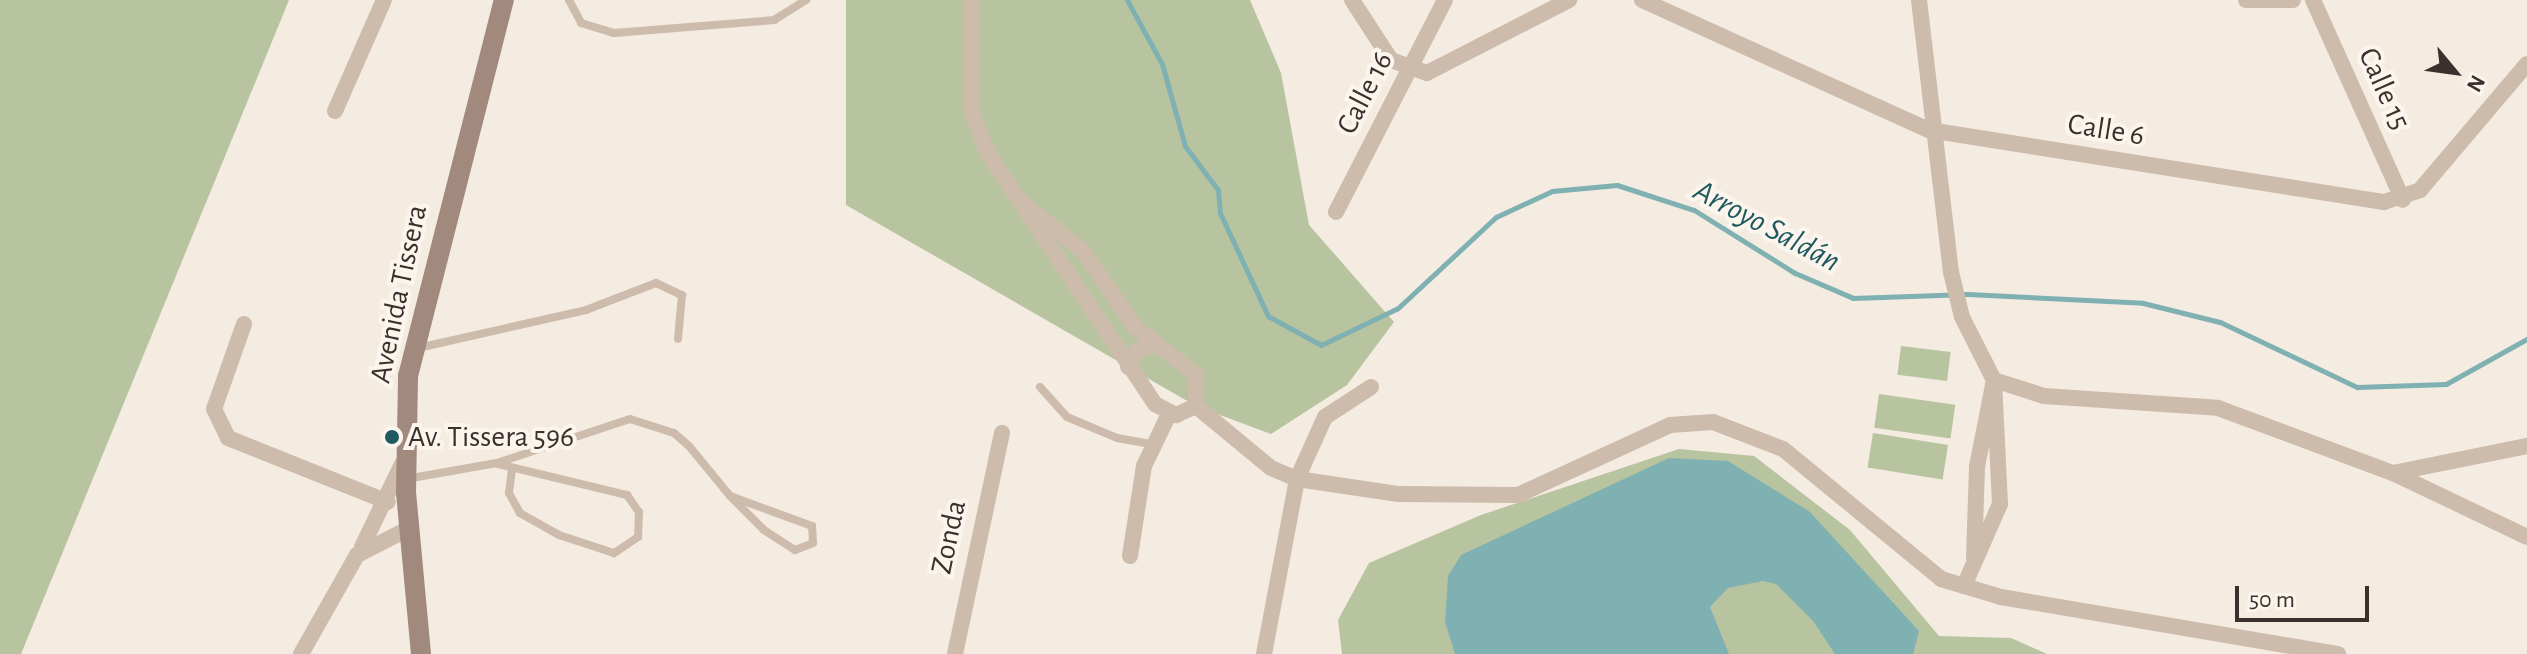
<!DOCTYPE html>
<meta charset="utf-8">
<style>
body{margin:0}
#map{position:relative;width:2527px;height:654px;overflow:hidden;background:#f4ebe1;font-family:"Alegreya Sans",sans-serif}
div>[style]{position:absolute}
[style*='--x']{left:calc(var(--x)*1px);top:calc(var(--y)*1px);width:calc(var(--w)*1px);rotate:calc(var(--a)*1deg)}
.green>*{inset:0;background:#b8c4a0;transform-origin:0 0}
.water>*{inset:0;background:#7fb0b2}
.stream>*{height:5px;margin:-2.5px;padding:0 2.5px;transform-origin:2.5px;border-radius:2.5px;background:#7fb0b2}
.service>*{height:8px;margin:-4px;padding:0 4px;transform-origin:4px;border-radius:4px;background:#cdbbac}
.minor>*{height:16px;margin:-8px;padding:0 8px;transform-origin:8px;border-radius:8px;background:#cdbbac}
.secondary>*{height:20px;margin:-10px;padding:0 10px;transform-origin:10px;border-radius:10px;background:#a18a7d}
.dots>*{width:22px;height:22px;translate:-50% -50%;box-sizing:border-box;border:4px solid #fbf5ee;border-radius:50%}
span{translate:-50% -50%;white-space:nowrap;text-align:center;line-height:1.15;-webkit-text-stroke:8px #fbf5ee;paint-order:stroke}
.street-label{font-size:30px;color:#3b302b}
.poi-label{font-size:30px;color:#3b302b}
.left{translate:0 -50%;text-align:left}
.water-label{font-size:32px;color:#1f5a5e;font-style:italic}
.north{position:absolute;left:2415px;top:32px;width:80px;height:80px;-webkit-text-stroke:6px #fbf5ee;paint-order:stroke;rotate:119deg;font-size:22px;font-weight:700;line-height:32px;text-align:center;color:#3b302b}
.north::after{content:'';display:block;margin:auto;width:28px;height:36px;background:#3b302b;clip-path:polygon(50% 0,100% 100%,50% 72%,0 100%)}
.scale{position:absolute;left:2235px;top:586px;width:134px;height:36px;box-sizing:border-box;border:4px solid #3b302b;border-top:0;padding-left:10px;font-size:24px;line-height:28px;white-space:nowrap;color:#3b302b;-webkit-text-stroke:6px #fbf5ee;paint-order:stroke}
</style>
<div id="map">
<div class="green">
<div style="clip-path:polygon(0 0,289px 0,21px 654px,0 654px)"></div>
<div style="clip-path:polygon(846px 0,1250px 0,1281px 73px,1309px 225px,1394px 322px,1347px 385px,1271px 434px,1196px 406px,846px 205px)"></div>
<div style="left:1901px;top:346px;width:50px;height:29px;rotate:7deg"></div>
<div style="left:1879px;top:394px;width:77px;height:34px;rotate:8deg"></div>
<div style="left:1873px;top:433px;width:76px;height:35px;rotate:9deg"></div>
<div style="clip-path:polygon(1679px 449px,1754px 456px,1850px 530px,1939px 636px,2011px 638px,2047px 654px,1342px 654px,1338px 620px,1369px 563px,1481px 515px)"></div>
</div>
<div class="water">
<div style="clip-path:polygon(1669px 458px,1728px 461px,1810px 512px,1919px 631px,1913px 654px,1835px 654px,1813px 621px,1776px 584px,1763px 581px,1728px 588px,1710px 607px,1729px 654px,1455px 654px,1445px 622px,1448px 576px,1461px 555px)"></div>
</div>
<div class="stream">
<div style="--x:1127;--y:0;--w:73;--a:61.3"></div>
<div style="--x:1162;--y:64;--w:85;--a:74.3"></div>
<div style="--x:1185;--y:146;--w:55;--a:53.1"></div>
<div style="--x:1218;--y:190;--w:23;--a:85"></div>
<div style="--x:1220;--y:213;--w:114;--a:65"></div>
<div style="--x:1268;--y:316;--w:60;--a:28.7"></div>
<div style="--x:1321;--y:345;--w:85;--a:-25.7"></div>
<div style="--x:1398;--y:308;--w:134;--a:-42.9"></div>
<div style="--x:1496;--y:217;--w:62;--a:-24.9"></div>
<div style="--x:1552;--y:191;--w:65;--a:-5.3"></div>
<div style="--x:1617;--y:185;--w:81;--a:18"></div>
<div style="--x:1694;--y:210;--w:119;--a:32"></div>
<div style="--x:1795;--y:273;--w:63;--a:23.3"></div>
<div style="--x:1853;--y:298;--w:115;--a:-2"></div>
<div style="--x:1968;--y:294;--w:175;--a:2.9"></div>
<div style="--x:2143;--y:303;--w:79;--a:13.9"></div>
<div style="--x:2220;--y:322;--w:152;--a:25.4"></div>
<div style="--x:2357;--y:387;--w:89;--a:-1.9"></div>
<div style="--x:2446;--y:384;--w:93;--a:-29.1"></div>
</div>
<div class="service">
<div style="--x:569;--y:0;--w:26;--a:62"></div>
<div style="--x:581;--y:23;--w:34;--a:17"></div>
<div style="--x:614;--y:33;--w:161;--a:-4.6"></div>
<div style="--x:774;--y:20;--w:38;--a:-32"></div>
<div style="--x:418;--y:348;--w:172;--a:-12.7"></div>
<div style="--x:586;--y:310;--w:75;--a:-21.1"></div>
<div style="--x:656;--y:283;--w:29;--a:25"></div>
<div style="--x:682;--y:295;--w:44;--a:95.2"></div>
<div style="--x:1040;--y:387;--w:40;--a:48"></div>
<div style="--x:1067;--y:417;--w:54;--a:22.8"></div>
<div style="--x:1117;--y:438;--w:36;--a:10"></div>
<div style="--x:498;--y:464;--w:133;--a:13.5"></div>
<div style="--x:627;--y:495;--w:21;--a:55"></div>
<div style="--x:639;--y:512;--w:25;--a:92"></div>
<div style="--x:638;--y:537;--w:29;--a:146"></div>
<div style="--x:614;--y:553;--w:58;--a:-161.9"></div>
<div style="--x:559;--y:535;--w:45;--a:-150.6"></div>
<div style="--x:520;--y:513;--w:23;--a:-119"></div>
<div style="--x:509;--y:493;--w:25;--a:-83"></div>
<div style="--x:406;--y:479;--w:92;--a:-10"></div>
<div style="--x:497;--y:463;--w:140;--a:-18.3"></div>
<div style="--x:630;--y:419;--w:46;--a:17.7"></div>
<div style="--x:674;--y:433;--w:20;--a:41"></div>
<div style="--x:689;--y:446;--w:65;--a:50.6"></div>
<div style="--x:730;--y:496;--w:48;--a:45"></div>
<div style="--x:764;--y:530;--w:37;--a:33"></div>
<div style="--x:795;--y:550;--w:19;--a:-21"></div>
<div style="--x:813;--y:543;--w:17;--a:-93"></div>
<div style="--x:812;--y:526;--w:87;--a:-159.9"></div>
</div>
<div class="minor">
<div style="--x:972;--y:0;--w:110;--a:90.5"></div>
<div style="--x:971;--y:110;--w:45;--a:69.1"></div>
<div style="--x:987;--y:152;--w:303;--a:56.3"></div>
<div style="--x:1155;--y:404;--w:24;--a:28"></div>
<div style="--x:1176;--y:415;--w:22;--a:-24"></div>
<div style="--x:1196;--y:406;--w:31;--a:-90"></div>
<div style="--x:1196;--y:375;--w:78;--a:-141.8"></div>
<div style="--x:1135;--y:327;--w:92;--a:-124.4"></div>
<div style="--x:1083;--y:251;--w:73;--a:-141.7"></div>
<div style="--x:1352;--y:0;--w:72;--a:57"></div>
<div style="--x:1391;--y:60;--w:38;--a:20"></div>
<div style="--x:1427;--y:73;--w:160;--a:-27.2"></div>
<div style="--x:1642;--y:0;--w:315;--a:24.4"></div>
<div style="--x:1929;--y:130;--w:461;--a:9"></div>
<div style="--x:2384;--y:202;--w:38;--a:-18"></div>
<div style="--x:2420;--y:190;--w:165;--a:-49.7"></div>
<div style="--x:1919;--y:0;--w:274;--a:83.3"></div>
<div style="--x:1951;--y:272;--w:46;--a:76.3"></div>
<div style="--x:1962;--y:317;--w:71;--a:63.1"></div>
<div style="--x:1994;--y:380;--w:52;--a:17.7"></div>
<div style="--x:2044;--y:396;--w:174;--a:3.9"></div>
<div style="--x:2218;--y:408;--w:187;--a:20.4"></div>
<div style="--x:2393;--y:473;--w:148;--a:25.5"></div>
<div style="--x:2246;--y:0;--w:47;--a:0"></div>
<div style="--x:2313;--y:0;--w:219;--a:65.8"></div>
<div style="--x:335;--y:111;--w:121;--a:-66.2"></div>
<div style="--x:1336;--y:212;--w:238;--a:-62.8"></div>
<div style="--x:244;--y:324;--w:90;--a:109.4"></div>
<div style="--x:214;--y:409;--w:32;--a:64"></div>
<div style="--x:228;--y:438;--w:172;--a:21.8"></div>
<div style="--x:1128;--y:367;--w:17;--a:-62"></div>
<div style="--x:1136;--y:352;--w:20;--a:-24"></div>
<div style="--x:1196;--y:406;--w:97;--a:39.6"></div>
<div style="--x:1271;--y:468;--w:28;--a:23"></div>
<div style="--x:1297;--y:479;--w:68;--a:-65.7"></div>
<div style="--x:1325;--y:417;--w:55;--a:-33.1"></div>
<div style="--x:2393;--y:473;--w:137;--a:-11.4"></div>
<div style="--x:362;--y:547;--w:92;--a:-64.3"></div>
<div style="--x:1130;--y:556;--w:91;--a:-81.2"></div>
<div style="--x:1144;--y:466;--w:60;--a:-64.3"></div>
<div style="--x:1964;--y:586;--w:90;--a:-66.3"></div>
<div style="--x:2000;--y:504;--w:124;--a:-92.8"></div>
<div style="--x:1994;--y:380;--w:89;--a:101.1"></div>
<div style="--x:1977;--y:467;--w:90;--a:91.9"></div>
<div style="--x:301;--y:654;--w:114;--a:-60.5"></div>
<div style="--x:357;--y:555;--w:59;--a:-27"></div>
<div style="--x:955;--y:654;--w:226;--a:-78"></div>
<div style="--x:1264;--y:654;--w:178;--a:-79.3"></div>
<div style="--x:1297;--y:479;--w:103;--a:8.4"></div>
<div style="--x:1399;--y:494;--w:119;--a:0.5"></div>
<div style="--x:1518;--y:495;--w:167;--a:-24.7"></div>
<div style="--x:1670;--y:425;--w:43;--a:-4"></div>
<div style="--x:1713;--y:422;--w:75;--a:21.1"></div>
<div style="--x:1783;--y:449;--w:205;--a:39.4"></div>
<div style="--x:1941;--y:579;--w:63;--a:16.7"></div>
<div style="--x:2001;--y:597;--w:342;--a:9.6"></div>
</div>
<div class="secondary">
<div style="--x:421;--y:654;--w:162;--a:-95.3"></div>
<div style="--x:406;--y:493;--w:117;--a:-89"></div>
<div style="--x:408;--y:376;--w:388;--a:-75.7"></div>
</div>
<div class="dots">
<div style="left:392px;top:437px;background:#1f5a5e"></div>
</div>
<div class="street-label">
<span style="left:2384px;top:89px;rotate:66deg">Calle 15</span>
<span style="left:1365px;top:93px;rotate:-63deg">Calle 16</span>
<span style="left:2106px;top:130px;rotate:9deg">Calle 6</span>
<span style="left:399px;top:294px;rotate:-78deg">Avenida Tissera</span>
<span style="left:949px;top:537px;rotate:-78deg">Zonda</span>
</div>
<div class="poi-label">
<span class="left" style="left:408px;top:437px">Av. Tissera 596</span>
</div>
<div class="water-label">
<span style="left:1767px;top:226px;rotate:28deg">Arroyo Saldán</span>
</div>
<div class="north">N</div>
<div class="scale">50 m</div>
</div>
